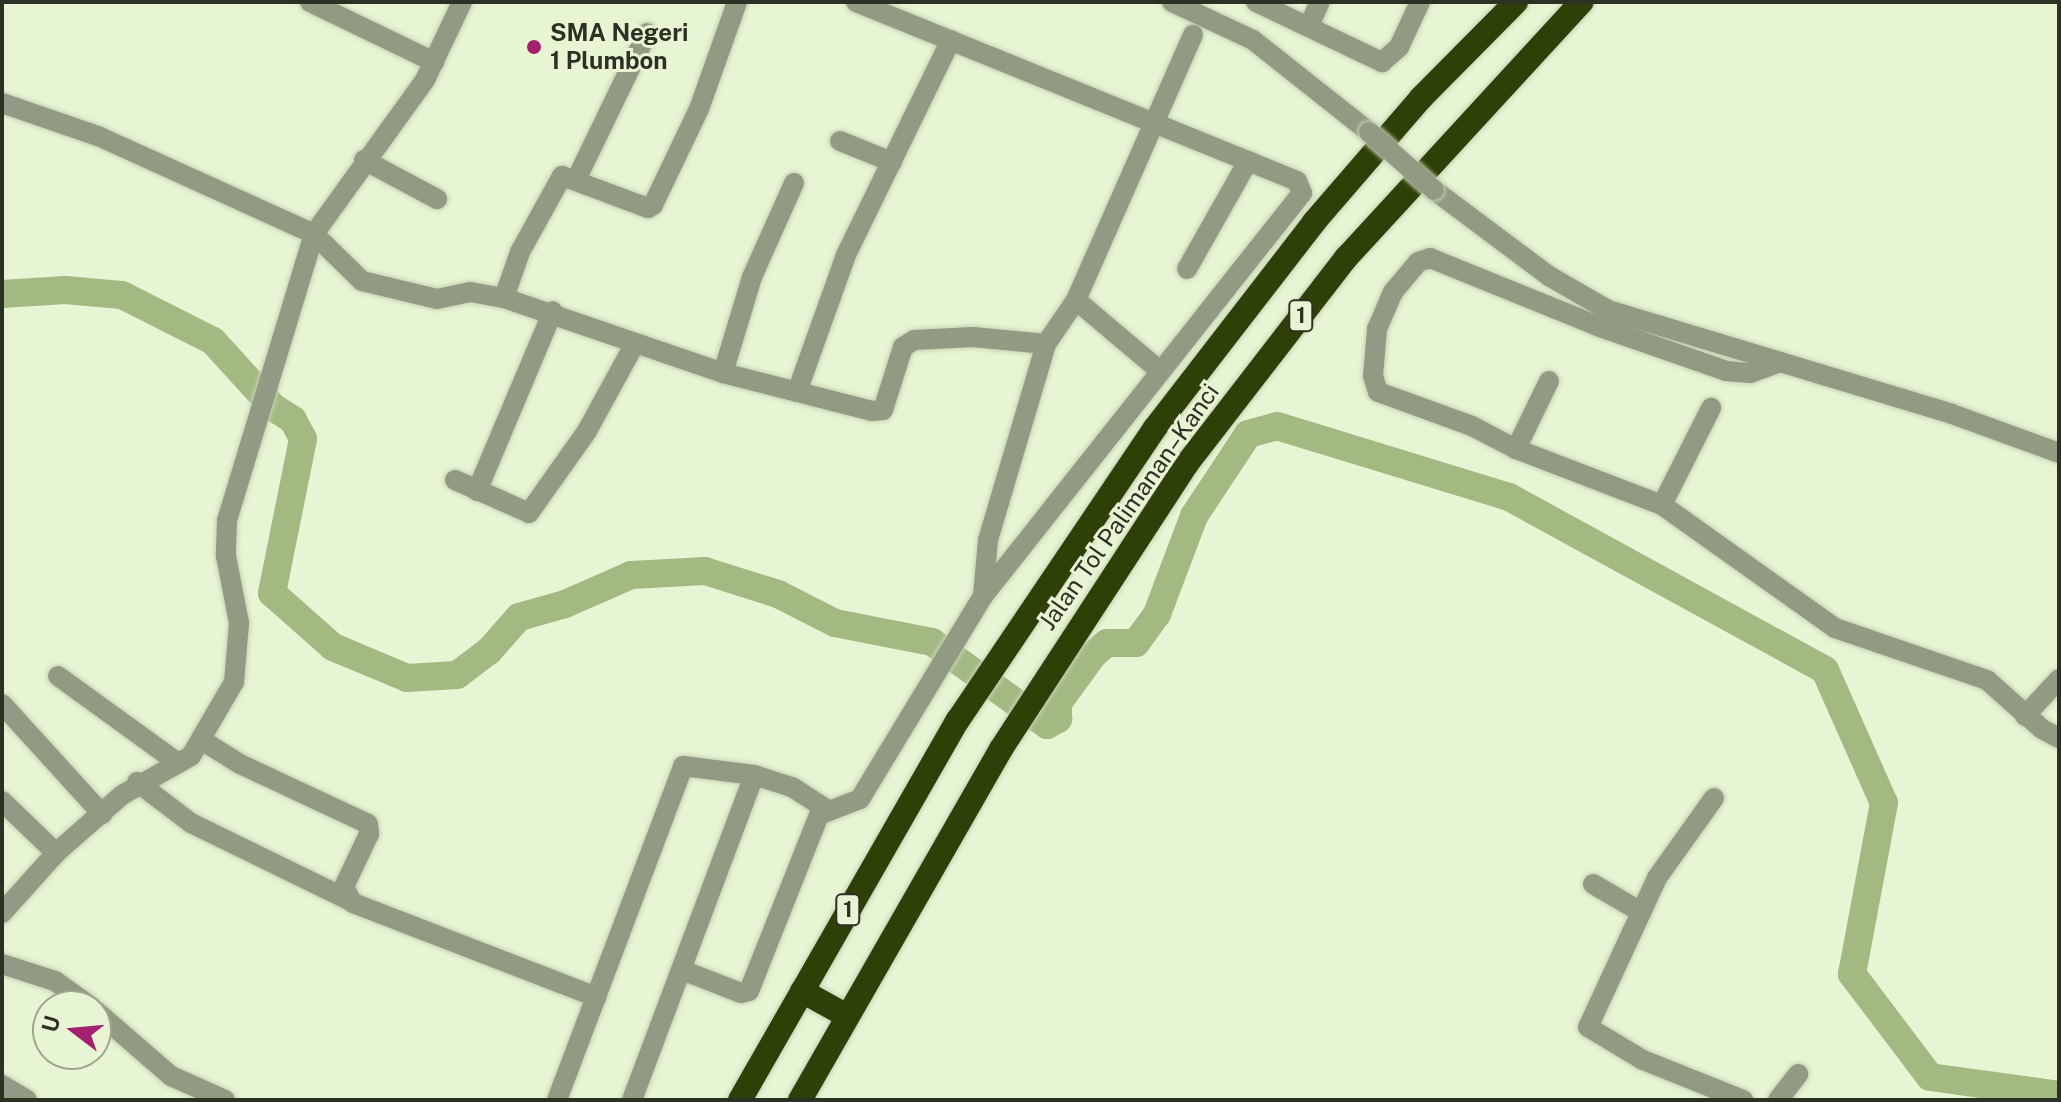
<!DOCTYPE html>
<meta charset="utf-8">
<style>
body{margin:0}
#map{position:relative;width:2061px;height:1102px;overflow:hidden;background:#e7f5d4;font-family:"Public Sans",sans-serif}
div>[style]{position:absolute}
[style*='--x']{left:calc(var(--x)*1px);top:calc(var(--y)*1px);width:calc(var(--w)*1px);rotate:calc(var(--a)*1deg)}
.river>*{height:28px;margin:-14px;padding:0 14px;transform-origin:14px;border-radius:14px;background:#a3b982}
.roads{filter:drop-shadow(0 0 2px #c5d2b4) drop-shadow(0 0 2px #c5d2b4)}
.minor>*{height:20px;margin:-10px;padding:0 10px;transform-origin:10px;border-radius:10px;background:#919b84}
.highway>*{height:24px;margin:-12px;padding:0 12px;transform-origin:12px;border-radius:12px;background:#2e3f08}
.bridges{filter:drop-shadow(0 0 2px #c5d2b4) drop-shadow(0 0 2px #c5d2b4)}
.minor-bridge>*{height:20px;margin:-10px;padding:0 10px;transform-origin:10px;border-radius:10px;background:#919b84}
.dots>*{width:22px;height:22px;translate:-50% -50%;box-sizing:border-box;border:4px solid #e7f5d4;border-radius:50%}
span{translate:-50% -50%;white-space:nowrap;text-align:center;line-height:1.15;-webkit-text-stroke:6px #e7f5d4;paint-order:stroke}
.shield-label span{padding:2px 6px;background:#e7f5d4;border:2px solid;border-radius:6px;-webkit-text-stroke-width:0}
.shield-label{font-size:22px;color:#2c3124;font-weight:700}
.poi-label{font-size:24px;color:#2c3124;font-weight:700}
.left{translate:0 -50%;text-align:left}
.street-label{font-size:24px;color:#2c3124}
.frame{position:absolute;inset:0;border:4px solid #2c3124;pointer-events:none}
.north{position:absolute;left:32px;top:990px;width:80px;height:80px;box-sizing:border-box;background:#e7f5d4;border:2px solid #9ca78e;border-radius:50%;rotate:286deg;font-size:22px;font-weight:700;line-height:32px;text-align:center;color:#2c3124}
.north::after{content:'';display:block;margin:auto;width:28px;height:36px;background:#a4216f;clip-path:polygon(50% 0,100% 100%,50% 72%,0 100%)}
</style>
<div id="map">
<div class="river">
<div style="--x:2;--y:294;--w:63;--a:-3.6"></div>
<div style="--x:65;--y:290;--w:57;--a:5"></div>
<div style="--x:122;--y:295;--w:102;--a:26.8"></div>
<div style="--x:213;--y:341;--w:89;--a:47.7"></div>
<div style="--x:273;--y:407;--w:24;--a:33"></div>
<div style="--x:293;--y:420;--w:21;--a:62"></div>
<div style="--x:303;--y:439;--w:157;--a:101.4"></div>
<div style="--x:272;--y:593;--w:81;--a:41.5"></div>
<div style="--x:333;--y:647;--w:80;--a:22.7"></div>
<div style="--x:407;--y:678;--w:50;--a:-3.4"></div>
<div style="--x:457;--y:675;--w:40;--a:-37"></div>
<div style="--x:489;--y:651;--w:45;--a:-48.6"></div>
<div style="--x:519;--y:617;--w:48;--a:-15.8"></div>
<div style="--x:565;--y:604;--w:72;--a:-23.7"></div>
<div style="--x:631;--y:575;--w:74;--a:-3.1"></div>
<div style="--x:705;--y:571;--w:77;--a:17.5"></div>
<div style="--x:778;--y:594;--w:64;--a:27"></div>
<div style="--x:835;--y:623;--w:99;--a:11.1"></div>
<div style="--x:932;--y:642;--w:142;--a:35.8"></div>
<div style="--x:1047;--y:725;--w:13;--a:-29"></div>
<div style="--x:1058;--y:719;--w:16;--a:-90"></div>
<div style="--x:1058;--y:703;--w:59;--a:-53.9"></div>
<div style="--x:1093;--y:655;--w:18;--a:-41"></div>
<div style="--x:1107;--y:643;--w:29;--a:0"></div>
<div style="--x:1136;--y:643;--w:36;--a:-54"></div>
<div style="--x:1157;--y:614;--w:105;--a:-69.3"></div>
<div style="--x:1194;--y:516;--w:98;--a:-56.6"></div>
<div style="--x:1248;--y:434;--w:30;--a:-15"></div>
<div style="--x:1277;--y:426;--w:243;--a:17"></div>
<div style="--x:1509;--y:497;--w:360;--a:28.7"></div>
<div style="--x:1825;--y:670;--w:145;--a:66.1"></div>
<div style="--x:1884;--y:803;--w:174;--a:100.6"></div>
<div style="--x:1852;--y:974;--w:129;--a:52.9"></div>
<div style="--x:1930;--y:1077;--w:130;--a:7.9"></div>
</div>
<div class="roads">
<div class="minor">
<div style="--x:310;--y:2;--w:138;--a:25.8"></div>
<div style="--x:462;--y:2;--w:86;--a:115.4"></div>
<div style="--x:425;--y:80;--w:190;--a:125.8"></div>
<div style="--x:314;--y:234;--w:67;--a:44.4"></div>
<div style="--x:362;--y:281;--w:77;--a:13.5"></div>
<div style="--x:437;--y:299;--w:34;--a:-12"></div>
<div style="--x:470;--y:292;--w:35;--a:10"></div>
<div style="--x:504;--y:298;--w:231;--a:18.9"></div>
<div style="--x:723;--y:373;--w:154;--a:14.3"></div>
<div style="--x:872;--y:411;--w:11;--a:-5"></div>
<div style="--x:883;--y:410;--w:66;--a:-72.4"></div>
<div style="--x:903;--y:347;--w:13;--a:-32"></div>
<div style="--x:914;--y:340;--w:59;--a:-2.9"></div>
<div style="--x:973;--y:337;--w:73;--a:5.5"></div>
<div style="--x:1172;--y:2;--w:89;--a:25.1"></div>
<div style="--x:1253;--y:40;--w:148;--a:38.4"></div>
<div style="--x:1256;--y:2;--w:140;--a:25.5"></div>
<div style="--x:1382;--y:62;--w:23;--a:-41"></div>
<div style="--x:1399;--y:47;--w:50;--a:-65"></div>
<div style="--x:1310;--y:24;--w:24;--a:-66"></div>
<div style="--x:2;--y:103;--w:102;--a:19"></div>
<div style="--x:98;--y:136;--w:237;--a:24.4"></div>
<div style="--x:314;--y:234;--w:299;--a:106.9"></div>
<div style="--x:227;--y:520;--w:36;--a:92"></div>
<div style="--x:226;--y:556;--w:68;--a:79"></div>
<div style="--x:239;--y:623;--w:59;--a:94.8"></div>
<div style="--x:234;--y:682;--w:86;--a:120.2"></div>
<div style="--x:191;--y:756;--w:79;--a:150.5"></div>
<div style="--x:122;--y:795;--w:88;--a:138.7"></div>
<div style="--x:56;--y:853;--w:81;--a:132"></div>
<div style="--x:840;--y:141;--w:56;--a:22"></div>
<div style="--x:364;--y:160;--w:83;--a:28.1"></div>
<div style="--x:577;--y:178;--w:161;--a:-64.2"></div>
<div style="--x:1434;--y:190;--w:144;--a:36.8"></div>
<div style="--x:1549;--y:276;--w:68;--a:30"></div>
<div style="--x:1608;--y:310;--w:359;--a:16.8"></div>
<div style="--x:1952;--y:414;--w:114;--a:20"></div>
<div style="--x:1187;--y:269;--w:124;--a:-60.5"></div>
<div style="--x:504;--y:298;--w:49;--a:-70.8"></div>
<div style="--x:520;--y:252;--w:87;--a:-61.1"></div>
<div style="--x:562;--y:176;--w:92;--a:20.4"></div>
<div style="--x:648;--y:208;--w:6;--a:-31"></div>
<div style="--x:653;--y:205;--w:106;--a:-64.4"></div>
<div style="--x:699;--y:109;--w:114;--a:-70.4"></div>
<div style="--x:1076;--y:300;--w:110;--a:40.2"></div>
<div style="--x:723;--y:373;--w:100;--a:-73.2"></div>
<div style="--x:752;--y:277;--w:103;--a:-65.9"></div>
<div style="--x:1549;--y:381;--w:76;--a:115.9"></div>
<div style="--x:1516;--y:449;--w:156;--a:21"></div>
<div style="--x:1662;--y:505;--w:212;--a:35.4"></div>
<div style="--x:1835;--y:628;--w:161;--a:18.9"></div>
<div style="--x:1987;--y:680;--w:74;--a:41.7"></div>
<div style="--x:2042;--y:729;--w:19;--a:28"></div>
<div style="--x:797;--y:392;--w:145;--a:-70.3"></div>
<div style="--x:846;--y:255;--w:239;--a:-64"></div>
<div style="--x:1516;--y:449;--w:50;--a:-152.4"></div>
<div style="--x:1472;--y:426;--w:100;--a:-160.1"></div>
<div style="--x:1378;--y:392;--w:17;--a:-107"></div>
<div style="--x:1373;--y:376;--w:47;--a:-85.1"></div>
<div style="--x:1377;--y:329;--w:40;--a:-66.6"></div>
<div style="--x:1393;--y:292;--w:39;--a:-50"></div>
<div style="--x:1418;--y:262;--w:13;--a:-18"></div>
<div style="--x:1430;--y:258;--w:183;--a:22.1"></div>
<div style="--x:1600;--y:327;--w:133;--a:19.2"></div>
<div style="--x:1726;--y:371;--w:24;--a:5"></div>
<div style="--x:1750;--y:373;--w:32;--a:-20"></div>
<div style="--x:455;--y:480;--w:81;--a:24"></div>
<div style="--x:529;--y:513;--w:100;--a:-54.7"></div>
<div style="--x:587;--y:431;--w:98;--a:-61.3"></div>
<div style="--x:477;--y:491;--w:195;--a:-67.1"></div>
<div style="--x:1662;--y:505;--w:109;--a:-63.2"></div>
<div style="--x:983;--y:596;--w:56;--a:-84.9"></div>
<div style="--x:988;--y:540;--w:204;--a:-73.5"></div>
<div style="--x:1046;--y:344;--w:53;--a:-55.7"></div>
<div style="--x:1076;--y:300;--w:290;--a:-66.2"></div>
<div style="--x:58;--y:676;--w:148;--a:35.9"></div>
<div style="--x:2;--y:704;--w:149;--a:47.7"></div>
<div style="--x:2025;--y:716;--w:50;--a:-47.4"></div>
<div style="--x:203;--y:741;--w:44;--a:31.9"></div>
<div style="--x:240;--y:764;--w:141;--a:25.1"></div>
<div style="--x:368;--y:824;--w:10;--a:84"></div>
<div style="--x:369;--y:834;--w:59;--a:115.3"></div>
<div style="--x:344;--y:887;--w:18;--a:61"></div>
<div style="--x:353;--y:903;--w:261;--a:21.1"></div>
<div style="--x:137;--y:782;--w:68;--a:37.2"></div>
<div style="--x:191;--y:823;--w:176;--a:26"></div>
<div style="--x:1714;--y:798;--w:98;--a:125.5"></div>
<div style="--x:1657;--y:878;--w:164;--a:114.8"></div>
<div style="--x:1588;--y:1027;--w:64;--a:31"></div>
<div style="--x:1643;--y:1060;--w:108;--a:21.8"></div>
<div style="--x:2;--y:801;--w:75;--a:43.9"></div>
<div style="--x:1593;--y:884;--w:56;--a:30.3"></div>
<div style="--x:2;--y:964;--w:56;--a:17.8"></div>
<div style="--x:55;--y:981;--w:43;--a:35.5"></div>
<div style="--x:682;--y:970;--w:63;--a:21.3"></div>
<div style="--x:741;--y:993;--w:8;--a:-14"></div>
<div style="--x:749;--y:991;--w:189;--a:-68.3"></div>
<div style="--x:819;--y:815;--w:44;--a:-21.3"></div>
<div style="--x:860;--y:799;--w:237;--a:-58.8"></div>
<div style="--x:983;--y:596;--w:514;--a:-51.64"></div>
<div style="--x:1302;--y:193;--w:13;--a:-113"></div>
<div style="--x:1297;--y:181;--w:476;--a:-157.9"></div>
<div style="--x:96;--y:1011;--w:99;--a:40.9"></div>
<div style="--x:171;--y:1076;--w:59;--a:24"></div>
<div style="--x:2;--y:1085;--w:29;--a:31"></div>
<div style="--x:557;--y:1100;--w:357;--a:-69.3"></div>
<div style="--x:683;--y:766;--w:72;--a:7.2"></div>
<div style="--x:632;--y:1100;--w:347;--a:-69.4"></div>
<div style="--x:754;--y:775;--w:40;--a:18"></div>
<div style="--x:792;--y:787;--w:40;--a:32.9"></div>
<div style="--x:1778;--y:1100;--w:33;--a:-52"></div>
</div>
<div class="highway">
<div style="--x:802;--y:991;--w:51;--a:29.1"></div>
<div style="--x:740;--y:1100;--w:438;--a:-60.2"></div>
<div style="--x:958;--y:720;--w:352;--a:-56"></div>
<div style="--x:1155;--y:428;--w:260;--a:-52.3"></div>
<div style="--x:1314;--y:222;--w:164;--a:-49.2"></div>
<div style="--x:1421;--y:98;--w:135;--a:-45.3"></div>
<div style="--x:800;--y:1100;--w:404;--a:-60.2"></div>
<div style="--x:1001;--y:749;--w:339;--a:-56.9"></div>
<div style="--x:1186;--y:465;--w:262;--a:-52.3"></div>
<div style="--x:1346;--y:258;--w:348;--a:-47.4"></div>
</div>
</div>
<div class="bridges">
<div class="minor-bridge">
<div style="--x:1369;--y:132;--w:87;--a:41.7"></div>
</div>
</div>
<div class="dots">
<div style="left:534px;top:47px;background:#a4216f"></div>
</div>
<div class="shield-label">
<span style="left:1301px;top:316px">1</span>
<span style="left:848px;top:910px">1</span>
</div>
<div class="poi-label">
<span class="left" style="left:550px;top:47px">SMA Negeri<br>1 Plumbon</span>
</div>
<div class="street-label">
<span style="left:1129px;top:507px;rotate:-55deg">Jalan Tol Palimanan–Kanci</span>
</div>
<div class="frame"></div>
<div class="north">U</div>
</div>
